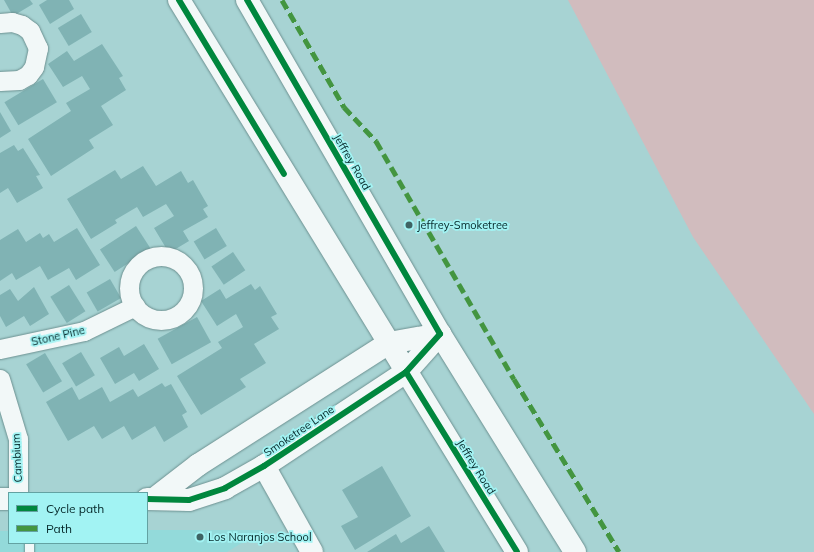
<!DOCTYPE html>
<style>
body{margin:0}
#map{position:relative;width:814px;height:552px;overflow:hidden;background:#a7d3d3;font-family:Mulish,sans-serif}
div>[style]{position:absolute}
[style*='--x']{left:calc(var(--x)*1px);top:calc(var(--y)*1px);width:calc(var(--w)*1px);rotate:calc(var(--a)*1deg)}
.built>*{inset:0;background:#93dada}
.green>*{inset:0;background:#d1bcbe}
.building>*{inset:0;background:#80b3b4;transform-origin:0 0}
.roads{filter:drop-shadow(0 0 1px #6c9090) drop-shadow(0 0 1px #6c9090)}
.lane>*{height:9px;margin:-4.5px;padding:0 4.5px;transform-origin:4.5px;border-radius:4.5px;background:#f2f8f8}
.street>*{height:19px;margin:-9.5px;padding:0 9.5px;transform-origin:9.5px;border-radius:9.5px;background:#f2f8f8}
.street>.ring{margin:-9.5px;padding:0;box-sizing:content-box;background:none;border:19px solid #f2f8f8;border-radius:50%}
.secondary>*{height:22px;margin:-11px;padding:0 11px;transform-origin:11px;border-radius:11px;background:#f2f8f8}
.primary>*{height:22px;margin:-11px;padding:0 11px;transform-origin:11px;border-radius:11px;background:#f2f8f8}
.quiet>*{height:5px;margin-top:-2.5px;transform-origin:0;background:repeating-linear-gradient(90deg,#439540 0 10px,transparent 0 15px)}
.cycleway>*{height:6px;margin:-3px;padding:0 3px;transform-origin:3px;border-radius:3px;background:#00873e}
.dots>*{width:11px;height:11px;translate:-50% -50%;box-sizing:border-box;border:2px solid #a2f3f3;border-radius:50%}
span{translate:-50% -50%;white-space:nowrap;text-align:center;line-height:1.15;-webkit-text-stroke:3.5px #a2f3f3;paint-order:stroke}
.street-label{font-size:11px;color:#052829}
.poi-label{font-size:11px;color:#052829}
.left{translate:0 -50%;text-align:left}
.legend{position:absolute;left:8px;top:492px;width:140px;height:52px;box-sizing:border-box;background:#a2f3f3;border:1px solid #63a2a2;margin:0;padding:5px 7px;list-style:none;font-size:12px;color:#052829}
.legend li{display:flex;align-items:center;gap:8px;height:20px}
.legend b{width:20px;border:1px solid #63a2a2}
</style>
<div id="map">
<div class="built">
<div style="clip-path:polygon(147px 530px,263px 530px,227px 552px,0 552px,0 531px,9px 531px,9px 543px,147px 543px)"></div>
</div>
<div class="green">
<div style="clip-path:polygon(568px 0,814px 0,814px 414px,693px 237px)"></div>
</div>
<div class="building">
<div style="clip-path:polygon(4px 0,30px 0,33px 4px,13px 16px)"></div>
<div style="clip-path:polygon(47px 0,69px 0,74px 9px,50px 24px,39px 5px)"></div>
<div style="left:81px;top:14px;width:21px;height:27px;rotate:59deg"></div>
<div style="clip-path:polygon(102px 44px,123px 76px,119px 78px,126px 90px,101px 106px,113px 125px,89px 140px,94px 148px,51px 176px,28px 139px,71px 111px,66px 103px,90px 89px,82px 76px,63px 87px,48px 64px,67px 51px,74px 61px)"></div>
<div style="left:43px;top:79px;width:27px;height:45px;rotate:59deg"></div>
<div style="clip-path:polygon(0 112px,11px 131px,0 138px)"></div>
<div style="clip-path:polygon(14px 145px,18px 151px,23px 148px,40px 175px,36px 176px,43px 188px,17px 203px,8px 188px,0 193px,0 153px)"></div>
<div style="clip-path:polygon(143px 166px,156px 186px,181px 171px,188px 183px,193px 180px,208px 206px,203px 209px,208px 217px,183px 231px,189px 241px,169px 253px,154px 228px,174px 216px,166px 204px,143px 217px,137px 207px,115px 220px,117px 223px,91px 239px,67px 199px,115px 170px,121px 179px)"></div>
<div style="left:136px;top:226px;width:27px;height:43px;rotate:57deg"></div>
<div style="clip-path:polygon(77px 228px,100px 265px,76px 280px,69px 268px,48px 280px,40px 266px,16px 280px,12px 273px,0 281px,0 240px,18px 229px,26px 242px,40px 233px,43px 238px,49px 234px,54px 242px)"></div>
<div style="left:216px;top:228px;width:21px;height:26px;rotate:59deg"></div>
<div style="left:233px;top:252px;width:22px;height:26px;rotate:56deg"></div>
<div style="left:110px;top:279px;width:22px;height:27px;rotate:60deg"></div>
<div style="clip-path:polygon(251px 284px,255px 290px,260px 286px,277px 314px,271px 317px,279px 329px,254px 344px,266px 363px,240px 379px,246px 387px,201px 415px,177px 376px,222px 348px,218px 342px,243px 327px,236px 314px,217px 326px,201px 301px,220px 289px,226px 299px)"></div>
<div style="left:69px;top:285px;width:31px;height:22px;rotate:58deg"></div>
<div style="clip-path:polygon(34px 287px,49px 314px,30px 326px,24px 316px,6px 327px,0 316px,0 295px,10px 289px,18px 301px)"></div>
<div style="left:197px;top:317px;width:29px;height:45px;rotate:61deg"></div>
<div style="clip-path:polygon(144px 344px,159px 369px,139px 381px,134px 373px,115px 384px,100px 358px,119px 347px,124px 356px)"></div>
<div style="left:81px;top:352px;width:27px;height:22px;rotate:59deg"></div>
<div style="left:45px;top:353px;width:33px;height:22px;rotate:59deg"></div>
<div style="clip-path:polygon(162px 383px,165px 387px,171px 384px,187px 412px,182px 415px,188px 427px,164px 442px,155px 426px,132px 440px,124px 426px,102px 439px,94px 426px,68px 441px,46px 402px,72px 387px,79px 400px,102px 387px,110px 402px,133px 389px,138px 397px)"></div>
<div style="clip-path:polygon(382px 466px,411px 516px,355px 550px,341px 526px,358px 517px,342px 490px)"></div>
<div style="clip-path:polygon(429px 526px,445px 552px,367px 552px,396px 534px,401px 543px)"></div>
</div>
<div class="roads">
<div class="lane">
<div style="--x:29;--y:552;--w:9;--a:-90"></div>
</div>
<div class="street">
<div style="--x:0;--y:23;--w:12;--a:-5"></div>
<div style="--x:12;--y:22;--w:10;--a:17"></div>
<div style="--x:22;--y:25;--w:10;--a:37"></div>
<div style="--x:30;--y:31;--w:19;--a:65"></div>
<div style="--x:38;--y:48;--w:19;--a:102"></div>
<div style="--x:34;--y:67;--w:10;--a:127"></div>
<div style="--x:28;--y:75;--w:10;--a:151"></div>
<div style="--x:19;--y:80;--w:19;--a:177"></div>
<div class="ring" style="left:129px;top:256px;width:45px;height:45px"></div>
<div style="--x:0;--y:349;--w:86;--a:-12.1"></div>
<div style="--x:84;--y:331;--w:57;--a:-26.1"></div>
<div style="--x:0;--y:379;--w:63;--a:73.3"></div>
<div style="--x:18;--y:439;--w:54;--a:90"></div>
</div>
<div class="secondary">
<div style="--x:264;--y:466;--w:98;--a:60.8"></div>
<div style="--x:0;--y:499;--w:9;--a:0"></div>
<div style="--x:147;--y:499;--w:42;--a:1.4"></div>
<div style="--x:189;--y:500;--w:38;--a:-18"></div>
<div style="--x:225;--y:488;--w:45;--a:-29.4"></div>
<div style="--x:264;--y:466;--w:170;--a:-33.5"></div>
<div style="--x:406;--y:372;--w:51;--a:-48.2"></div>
<div style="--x:154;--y:499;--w:56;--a:-37.7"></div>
<div style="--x:198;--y:465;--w:227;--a:-32.6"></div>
<div style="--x:389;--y:343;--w:52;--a:-10"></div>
</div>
<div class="primary">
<div style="--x:179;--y:0;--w:647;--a:58.52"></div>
<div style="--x:247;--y:0;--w:386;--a:60"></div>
<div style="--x:440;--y:334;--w:256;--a:58.2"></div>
</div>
</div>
<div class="quiet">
<div style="--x:282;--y:0;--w:124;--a:59.9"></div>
<div style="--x:344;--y:107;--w:47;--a:46.7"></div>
<div style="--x:376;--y:141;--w:275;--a:59.9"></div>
<div style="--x:514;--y:379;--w:202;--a:58.7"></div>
</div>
<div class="cycleway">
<div style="--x:179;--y:0;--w:203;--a:58.9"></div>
<div style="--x:406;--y:372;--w:211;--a:58.3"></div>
<div style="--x:147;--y:499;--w:42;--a:1.4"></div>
<div style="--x:189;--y:500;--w:38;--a:-18"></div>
<div style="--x:225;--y:488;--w:45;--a:-29.4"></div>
<div style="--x:264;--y:466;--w:170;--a:-33.5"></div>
<div style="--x:406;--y:372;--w:51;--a:-48.2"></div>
<div style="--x:440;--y:334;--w:386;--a:-120"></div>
</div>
<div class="dots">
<div style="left:409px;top:225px;background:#3e6464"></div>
<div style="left:200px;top:537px;background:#3e6464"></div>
</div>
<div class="street-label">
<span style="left:352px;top:162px;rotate:60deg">Jeffrey Road</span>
<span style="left:58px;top:336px;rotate:-13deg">Stone Pine</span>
<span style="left:299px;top:431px;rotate:-34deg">Smoketree Lane</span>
<span style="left:17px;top:458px;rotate:-93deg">Cambium</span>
<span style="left:476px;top:467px;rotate:58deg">Jeffrey Road</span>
</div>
<div class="poi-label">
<span class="left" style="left:417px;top:225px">Jeffrey-Smoketree</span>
<span class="left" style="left:208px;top:537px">Los Naranjos School</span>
</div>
<ul class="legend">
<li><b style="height:5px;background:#00873e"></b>Cycle path</li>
<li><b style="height:5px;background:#439540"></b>Path</li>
</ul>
</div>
